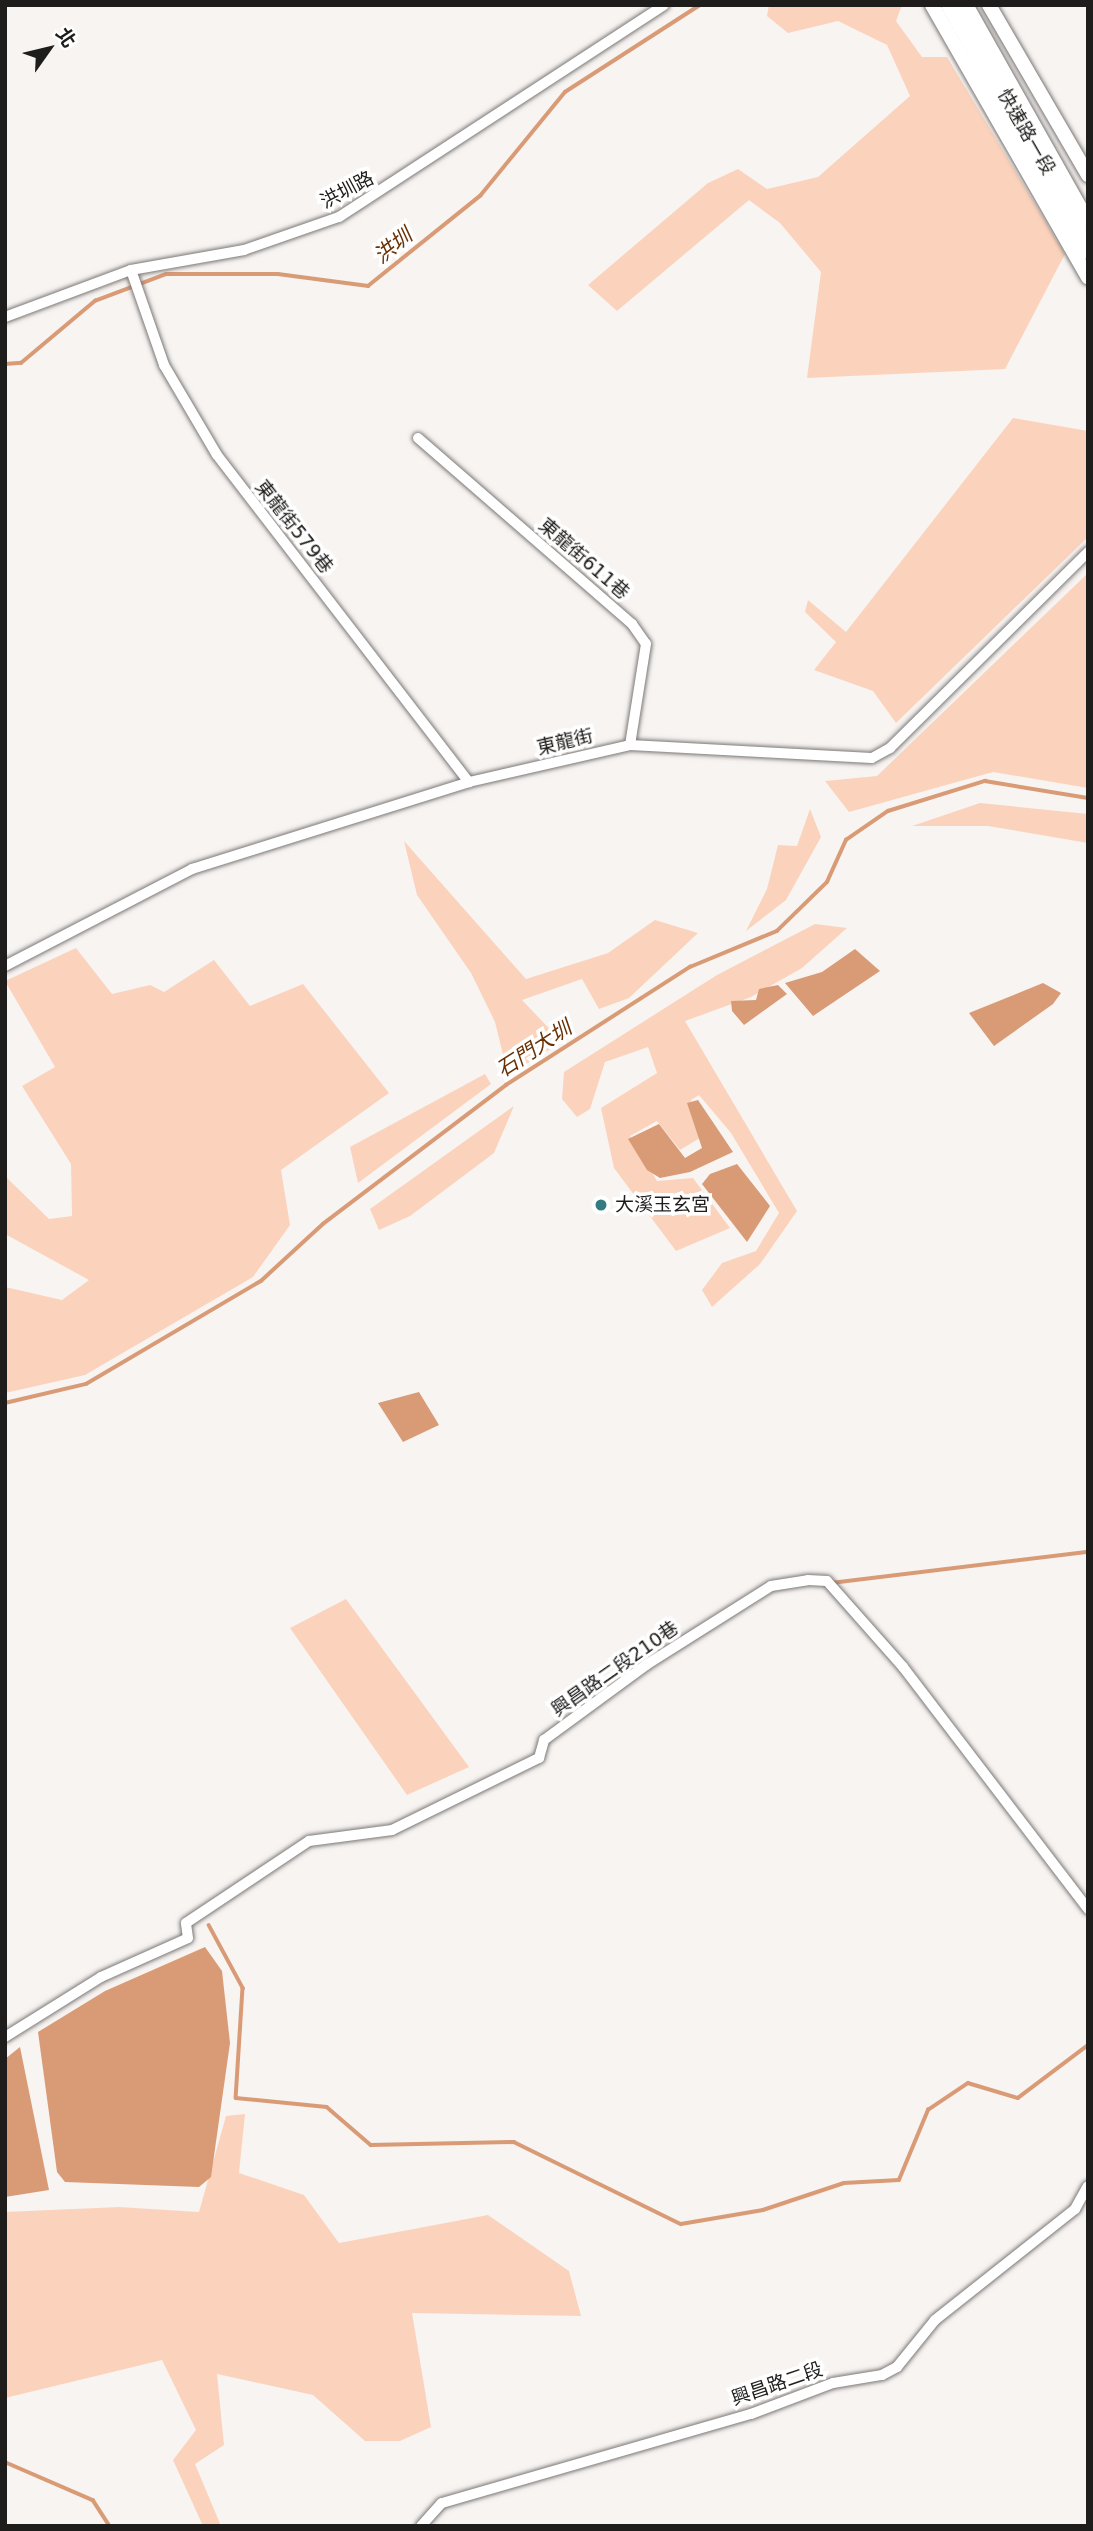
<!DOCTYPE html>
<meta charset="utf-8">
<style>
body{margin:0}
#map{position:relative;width:1093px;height:2531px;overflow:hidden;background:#f8f4f2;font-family:"DejaVu Sans","Noto Sans TC",sans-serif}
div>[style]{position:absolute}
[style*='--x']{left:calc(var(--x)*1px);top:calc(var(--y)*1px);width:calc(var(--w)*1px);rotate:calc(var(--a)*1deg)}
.green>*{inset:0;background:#fbd3bd}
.water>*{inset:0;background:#d99b76}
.stream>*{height:3.5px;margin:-1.75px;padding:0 1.75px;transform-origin:1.75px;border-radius:1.75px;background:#d99b76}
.roads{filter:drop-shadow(0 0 2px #7b7876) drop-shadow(0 0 2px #7b7876)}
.minor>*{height:10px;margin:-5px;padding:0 5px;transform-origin:5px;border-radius:5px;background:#fff}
.major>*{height:14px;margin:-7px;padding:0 7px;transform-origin:7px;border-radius:7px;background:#fff}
.highway>*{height:16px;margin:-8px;padding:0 8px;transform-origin:8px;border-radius:8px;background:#fff}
.dots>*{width:19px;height:19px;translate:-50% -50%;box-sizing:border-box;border:4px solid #fff;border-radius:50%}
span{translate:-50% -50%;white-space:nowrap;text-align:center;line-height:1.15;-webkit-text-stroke:7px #fff;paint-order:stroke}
.street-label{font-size:19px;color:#1e1d1c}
.poi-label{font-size:19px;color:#1e1d1c}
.left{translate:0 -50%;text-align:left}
.water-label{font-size:21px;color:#6a3104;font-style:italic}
.frame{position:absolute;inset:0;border:7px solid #1e1d1c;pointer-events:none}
.north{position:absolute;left:14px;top:14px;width:70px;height:70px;-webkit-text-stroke:5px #fff;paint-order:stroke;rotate:56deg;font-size:19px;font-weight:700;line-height:28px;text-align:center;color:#1e1d1c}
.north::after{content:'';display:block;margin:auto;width:24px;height:32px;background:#1e1d1c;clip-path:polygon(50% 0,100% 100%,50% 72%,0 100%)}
</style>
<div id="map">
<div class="green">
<div style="clip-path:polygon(769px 5px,902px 5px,896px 21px,922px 57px,947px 57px,1065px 254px,1005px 369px,807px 378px,821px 272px,780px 223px,749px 200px,617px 311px,588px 285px,708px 183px,738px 169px,767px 189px,818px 177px,910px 96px,887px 45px,838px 21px,788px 33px,767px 16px)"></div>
<div style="clip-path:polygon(1013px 418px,1088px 431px,1088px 537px,896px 723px,873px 691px,814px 670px,836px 642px,805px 612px,808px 600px,846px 632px)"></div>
<div style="clip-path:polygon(1088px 573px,1088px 788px,993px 772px,849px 812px,825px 781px,877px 776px)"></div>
<div style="clip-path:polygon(980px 803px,1088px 814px,1088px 843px,988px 826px,912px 826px)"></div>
<div style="clip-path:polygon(810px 809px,821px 837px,786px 900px,746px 931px,767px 889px,778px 845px,797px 846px)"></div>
<div style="clip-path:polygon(404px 841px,526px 979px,608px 953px,655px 920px,698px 933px,629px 998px,599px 1009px,582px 979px,522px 1000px,562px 1042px,508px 1075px,495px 1022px,471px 973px,417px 895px)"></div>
<div style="clip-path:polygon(815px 924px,847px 928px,802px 968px,751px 997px,685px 1021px,797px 1211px,760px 1264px,712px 1307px,702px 1290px,722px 1263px,756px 1251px,779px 1213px,731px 1133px,699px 1095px,691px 1100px,700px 1138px,680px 1150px,657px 1121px,630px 1136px,657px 1181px,693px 1178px,730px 1228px,676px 1251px,614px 1168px,601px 1108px,657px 1073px,648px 1047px,605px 1062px,590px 1109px,577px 1117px,562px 1099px,564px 1072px,717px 975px)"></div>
<div style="clip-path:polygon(76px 948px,112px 994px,150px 985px,164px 992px,214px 960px,250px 1006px,303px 984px,389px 1093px,281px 1170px,290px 1225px,253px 1277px,85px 1375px,5px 1393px,5px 1287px,62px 1300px,89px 1280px,5px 1234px,5px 1176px,49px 1219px,72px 1216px,71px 1164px,22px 1086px,55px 1067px,5px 981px)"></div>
<div style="clip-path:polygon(485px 1074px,491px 1084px,358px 1183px,350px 1147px)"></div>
<div style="clip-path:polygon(514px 1106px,494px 1153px,410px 1216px,379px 1230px,370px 1209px)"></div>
<div style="clip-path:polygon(346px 1599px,469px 1767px,407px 1795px,290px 1628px)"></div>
<div style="clip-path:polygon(245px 2114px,239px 2173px,304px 2195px,339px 2243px,488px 2215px,569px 2271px,581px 2316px,412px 2313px,431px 2427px,400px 2441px,365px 2441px,313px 2395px,217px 2374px,224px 2445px,195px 2464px,221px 2526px,203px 2526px,173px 2460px,196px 2430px,162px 2360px,5px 2398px,5px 2212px,119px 2207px,199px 2212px,226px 2116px)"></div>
</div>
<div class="water">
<div style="clip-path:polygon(855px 949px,880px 971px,813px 1016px,785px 983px,822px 972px)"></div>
<div style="clip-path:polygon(1043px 983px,1061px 993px,1053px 1004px,994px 1046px,969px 1013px)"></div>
<div style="clip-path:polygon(778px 985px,787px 994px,744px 1025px,732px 1011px,731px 1001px,756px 1000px,759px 989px)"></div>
<div style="clip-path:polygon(698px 1100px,733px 1152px,690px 1172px,660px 1178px,647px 1170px,628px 1139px,659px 1124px,685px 1158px,702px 1148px,687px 1103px)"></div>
<div style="clip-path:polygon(737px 1164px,770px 1206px,747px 1242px,702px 1184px,710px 1174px)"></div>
<div style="clip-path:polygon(419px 1392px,439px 1425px,403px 1442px,378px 1403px)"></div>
<div style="clip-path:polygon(205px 1947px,222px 1971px,230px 2043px,211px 2177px,199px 2187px,65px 2182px,57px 2172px,38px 2032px,105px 1991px)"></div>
<div style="clip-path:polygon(20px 2047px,49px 2190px,5px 2197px,5px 2059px)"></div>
</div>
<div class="stream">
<div style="--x:5;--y:364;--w:16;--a:-4"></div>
<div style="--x:21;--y:363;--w:97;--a:-40"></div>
<div style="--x:95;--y:301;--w:76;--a:-20.8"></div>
<div style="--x:166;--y:274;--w:112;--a:0"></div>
<div style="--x:278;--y:274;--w:91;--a:7.6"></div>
<div style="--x:368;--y:286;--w:144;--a:-38.8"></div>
<div style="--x:480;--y:196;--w:134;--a:-50.7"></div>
<div style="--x:565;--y:92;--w:161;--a:-32.8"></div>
<div style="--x:5;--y:1403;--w:83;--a:-13.2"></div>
<div style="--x:86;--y:1384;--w:203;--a:-30.5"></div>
<div style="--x:261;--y:1281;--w:84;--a:-42.6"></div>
<div style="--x:323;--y:1224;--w:230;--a:-37.2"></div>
<div style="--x:506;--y:1085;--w:219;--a:-32.7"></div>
<div style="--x:690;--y:967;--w:94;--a:-22.5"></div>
<div style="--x:777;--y:931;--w:70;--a:-44.4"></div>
<div style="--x:827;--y:882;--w:46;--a:-65.7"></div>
<div style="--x:846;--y:840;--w:51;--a:-34.6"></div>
<div style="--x:888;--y:811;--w:102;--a:-17.2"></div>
<div style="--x:985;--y:781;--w:104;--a:9.4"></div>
<div style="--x:831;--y:1583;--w:259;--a:-6.9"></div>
<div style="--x:209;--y:1925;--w:72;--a:61.6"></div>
<div style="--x:243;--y:1988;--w:110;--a:93.6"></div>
<div style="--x:236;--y:2098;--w:91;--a:5.6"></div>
<div style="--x:327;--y:2107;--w:58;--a:40.8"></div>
<div style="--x:371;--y:2145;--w:143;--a:-1.2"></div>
<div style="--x:514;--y:2142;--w:186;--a:26.2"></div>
<div style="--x:681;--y:2224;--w:83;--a:-9.7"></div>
<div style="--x:763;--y:2210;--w:85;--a:-18.4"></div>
<div style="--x:844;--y:2183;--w:55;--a:-3.1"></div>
<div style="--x:899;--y:2180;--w:76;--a:-67.5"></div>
<div style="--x:928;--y:2110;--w:48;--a:-34"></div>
<div style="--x:968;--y:2083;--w:52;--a:16.7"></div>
<div style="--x:1018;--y:2098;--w:88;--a:-37.1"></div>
<div style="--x:5;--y:2462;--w:96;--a:23.4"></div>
<div style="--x:93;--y:2500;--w:31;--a:57"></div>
</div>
<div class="roads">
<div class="minor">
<div style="--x:131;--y:270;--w:101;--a:70.8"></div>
<div style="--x:164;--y:365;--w:104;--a:59.5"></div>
<div style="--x:217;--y:455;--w:413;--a:52.4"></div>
<div style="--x:5;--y:317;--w:134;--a:-20.5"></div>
<div style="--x:131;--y:270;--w:115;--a:-10"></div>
<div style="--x:244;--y:250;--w:101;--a:-19.2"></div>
<div style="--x:339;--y:217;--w:388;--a:-33.1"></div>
<div style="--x:418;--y:438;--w:284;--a:41"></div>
<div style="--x:632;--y:624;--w:24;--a:55"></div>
<div style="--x:646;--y:644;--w:102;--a:99"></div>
<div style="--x:5;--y:966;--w:211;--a:-27.4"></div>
<div style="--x:192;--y:869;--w:290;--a:-17.4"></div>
<div style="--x:469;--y:782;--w:165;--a:-12.9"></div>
<div style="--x:630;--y:745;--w:242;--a:3.1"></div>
<div style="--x:872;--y:758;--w:21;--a:-29"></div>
<div style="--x:890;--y:748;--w:279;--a:-44.7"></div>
<div style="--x:5;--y:2037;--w:113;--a:-32"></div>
<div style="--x:101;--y:1977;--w:95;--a:-24.1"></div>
<div style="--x:188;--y:1938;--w:15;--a:-98"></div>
<div style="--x:186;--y:1923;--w:148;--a:-33.7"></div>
<div style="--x:309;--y:1841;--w:84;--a:-7.5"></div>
<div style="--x:392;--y:1830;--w:164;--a:-26.1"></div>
<div style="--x:539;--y:1758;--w:19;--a:-74"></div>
<div style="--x:544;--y:1740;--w:127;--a:-36.3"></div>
<div style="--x:646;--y:1665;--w:148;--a:-32.3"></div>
<div style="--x:771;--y:1586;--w:37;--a:-9"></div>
<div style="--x:808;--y:1580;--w:19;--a:3"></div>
<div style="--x:827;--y:1581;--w:115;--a:48.5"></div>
<div style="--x:903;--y:1667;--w:305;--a:52.6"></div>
<div style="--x:421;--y:2526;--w:31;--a:-48"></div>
<div style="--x:442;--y:2503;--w:322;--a:-16.1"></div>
<div style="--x:751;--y:2414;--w:88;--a:-20.7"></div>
<div style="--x:833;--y:2383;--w:50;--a:-9.3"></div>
<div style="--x:882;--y:2375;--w:17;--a:-28"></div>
<div style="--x:897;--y:2367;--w:60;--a:-51"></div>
<div style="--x:935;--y:2320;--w:179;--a:-38.4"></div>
<div style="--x:1075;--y:2209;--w:26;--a:-61"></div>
</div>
<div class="major">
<div style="--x:932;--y:5;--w:314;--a:60.2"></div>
<div style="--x:989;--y:5;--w:197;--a:59.8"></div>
</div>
<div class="highway">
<div style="--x:949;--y:5;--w:283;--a:60.5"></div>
<div style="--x:965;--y:5;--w:250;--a:60.6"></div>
</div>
</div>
<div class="dots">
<div style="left:601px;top:1205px;background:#347c82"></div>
</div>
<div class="street-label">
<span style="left:1026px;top:132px;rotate:60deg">快速路一段</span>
<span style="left:347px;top:190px;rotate:-28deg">洪圳路</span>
<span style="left:294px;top:527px;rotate:52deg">東龍街579巷</span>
<span style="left:584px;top:559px;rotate:41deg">東龍街611巷</span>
<span style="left:565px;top:742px;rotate:-13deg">東龍街</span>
<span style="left:615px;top:1669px;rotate:-35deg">興昌路二段210巷</span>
<span style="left:777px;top:2384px;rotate:-19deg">興昌路二段</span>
</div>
<div class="poi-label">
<span class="left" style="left:615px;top:1205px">大溪玉玄宮</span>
</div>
<div class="water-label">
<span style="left:393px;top:246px;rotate:-39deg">洪圳</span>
<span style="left:534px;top:1049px;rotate:-33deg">石門大圳</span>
</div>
<div class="frame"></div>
<div class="north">北</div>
</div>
